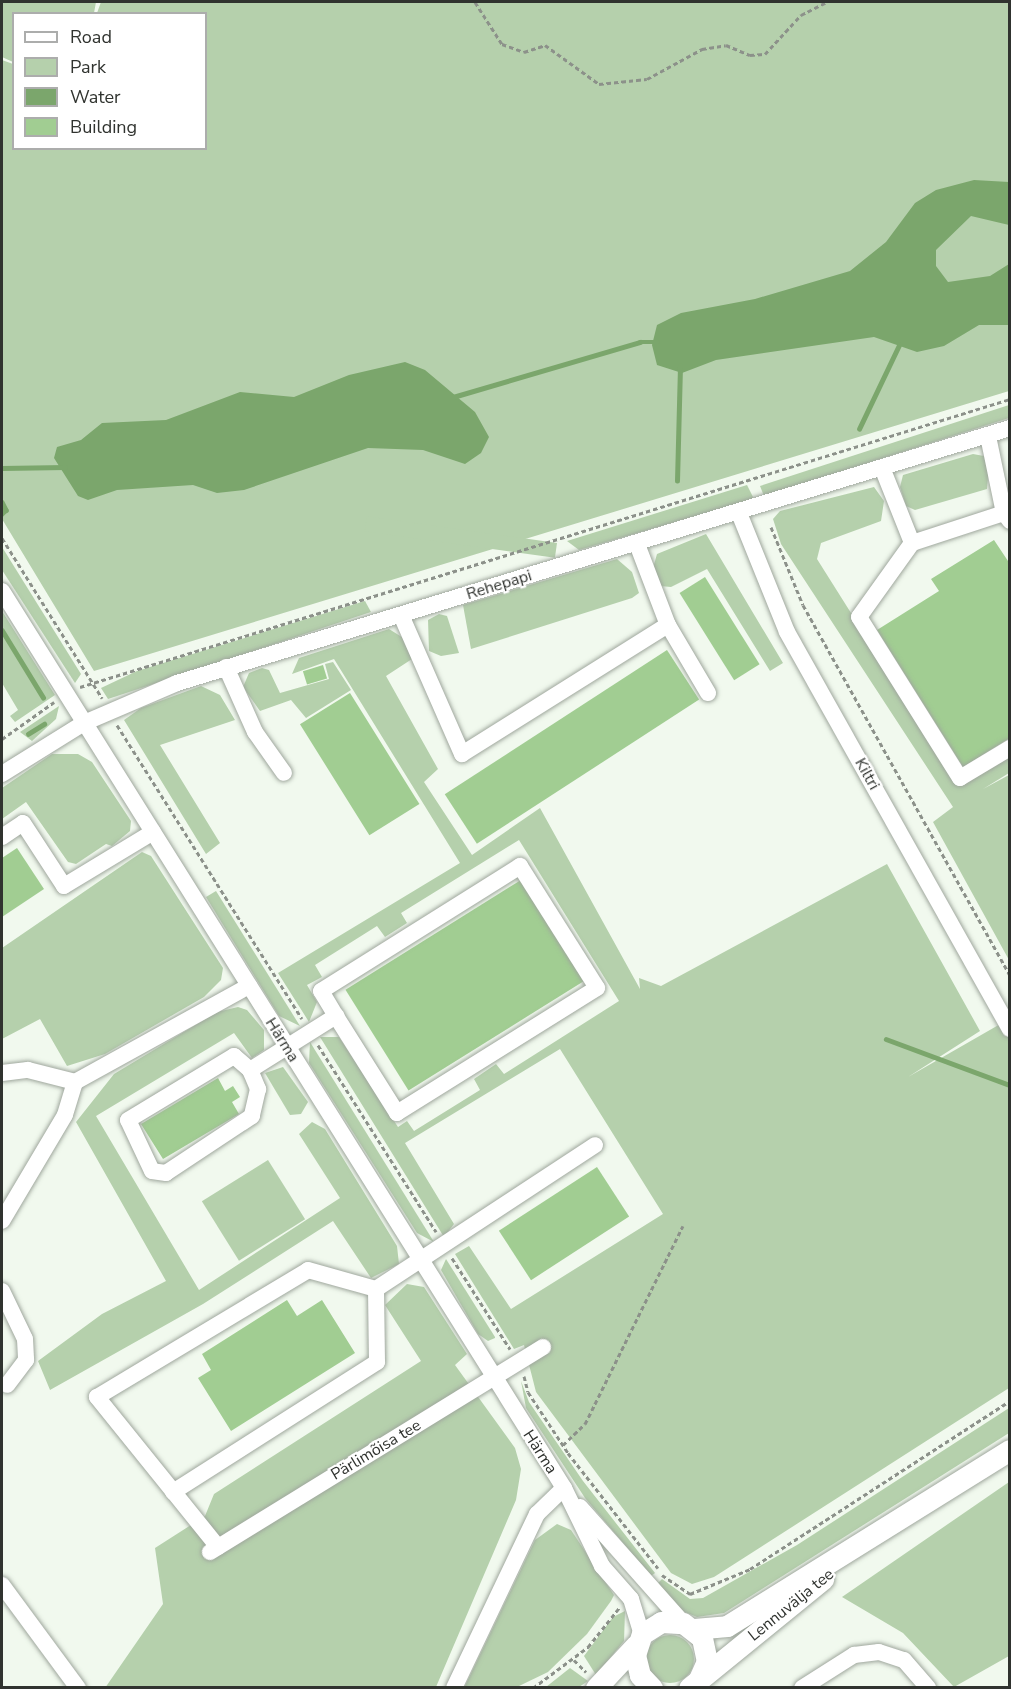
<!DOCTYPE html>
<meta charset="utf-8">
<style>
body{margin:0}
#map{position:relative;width:1011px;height:1689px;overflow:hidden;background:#f1f9ee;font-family:"Nunito Sans",sans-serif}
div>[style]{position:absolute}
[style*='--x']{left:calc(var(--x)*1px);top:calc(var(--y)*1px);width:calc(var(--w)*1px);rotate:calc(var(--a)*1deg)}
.green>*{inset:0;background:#b5d0ac;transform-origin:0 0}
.round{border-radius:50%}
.water>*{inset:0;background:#7ba66c}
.stream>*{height:4.5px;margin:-2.25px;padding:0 2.25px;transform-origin:2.25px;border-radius:2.25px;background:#7ba66c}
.building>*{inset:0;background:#a1cd92;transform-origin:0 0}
.path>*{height:3px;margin-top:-1.5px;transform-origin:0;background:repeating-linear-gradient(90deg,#8c918a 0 4.5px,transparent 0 7.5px)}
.roads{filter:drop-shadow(0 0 2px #9fa79d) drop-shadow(0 0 2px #9fa79d)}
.minor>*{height:16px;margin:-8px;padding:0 8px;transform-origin:8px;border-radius:8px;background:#fff}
.major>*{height:21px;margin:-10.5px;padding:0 10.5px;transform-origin:10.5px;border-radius:10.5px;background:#fff}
span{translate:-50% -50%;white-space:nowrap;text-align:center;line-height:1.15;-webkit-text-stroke:4.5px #fff;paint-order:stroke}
.street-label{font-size:16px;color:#30332f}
.frame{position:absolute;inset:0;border:3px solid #30332f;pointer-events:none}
.legend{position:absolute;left:12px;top:12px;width:195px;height:138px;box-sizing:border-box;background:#fff;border:2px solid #acadac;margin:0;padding:8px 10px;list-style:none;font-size:18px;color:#30332f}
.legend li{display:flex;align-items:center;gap:12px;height:30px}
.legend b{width:30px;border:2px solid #acadac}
</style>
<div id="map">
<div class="green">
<div style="clip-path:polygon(2px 2px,96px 2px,94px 13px,14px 14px,13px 62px,2px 57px)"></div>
<div style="clip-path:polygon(101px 2px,1009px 2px,1009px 391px,94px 671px,2px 519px,2px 60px,13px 64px,14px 148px,206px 148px,206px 14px,97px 13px)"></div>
<div style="clip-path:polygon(1009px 405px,1009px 418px,764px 496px,760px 486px)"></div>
<div style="clip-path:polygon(973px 454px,984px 456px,989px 464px,987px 489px,915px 510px,906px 506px,900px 487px,903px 475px)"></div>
<div style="clip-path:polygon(747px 485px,754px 499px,579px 550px,567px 541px)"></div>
<div style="clip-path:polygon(874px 487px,884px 501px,881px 521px,821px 543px,817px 559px,960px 786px,1009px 755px,1009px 773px,983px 789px,1009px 775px,1009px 960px,933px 822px,953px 807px,781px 544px,773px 519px,780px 511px)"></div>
<div style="clip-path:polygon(706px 534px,783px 663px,770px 671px,707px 569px,671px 587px,660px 586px,653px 568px,657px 554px)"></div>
<div style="left:557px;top:543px;width:15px;height:192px;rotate:98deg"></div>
<div style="clip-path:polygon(2px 547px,81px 674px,75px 683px,2px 570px)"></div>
<div style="clip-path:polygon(617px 559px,632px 572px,639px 593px,632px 598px,471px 649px,463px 605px)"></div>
<div style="clip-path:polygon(365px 601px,371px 612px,108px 699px,101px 688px,137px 671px)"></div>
<div style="clip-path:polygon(2px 611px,55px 695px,15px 722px,10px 716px,18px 710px,2px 683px)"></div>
<div style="clip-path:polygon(439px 614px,447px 616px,459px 653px,441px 656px,429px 651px,428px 620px)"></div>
<div style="clip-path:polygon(389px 629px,405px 639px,412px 659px,386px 676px,438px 769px,424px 782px,472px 855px,540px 808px,640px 989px,639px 978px,661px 986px,887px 864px,980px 1031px,908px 1077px,1009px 1019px,1009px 1388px,714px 1577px,692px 1584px,671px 1573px,536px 1392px,524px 1345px,514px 1349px,455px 1254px,469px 1246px,511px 1309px,663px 1214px,560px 1049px,405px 1143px,454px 1224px,444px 1237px,320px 1037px,339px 1037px,398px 1127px,407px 1121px,414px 1131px,480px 1090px,474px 1079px,496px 1064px,504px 1074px,619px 1001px,519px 840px,401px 913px,407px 923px,385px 937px,377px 926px,315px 965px,322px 977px,307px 985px,317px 1002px,309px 1022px,278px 973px,460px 863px,334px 659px,292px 674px,299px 658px)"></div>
<div style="clip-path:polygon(333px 662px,351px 690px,306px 718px,291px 700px,260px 711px,243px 687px,249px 673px,262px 668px,269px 670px,280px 693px,329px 679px,325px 664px)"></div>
<div style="clip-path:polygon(201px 686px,220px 695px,235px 720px,160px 745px,220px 843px,206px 854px,124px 720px,141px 708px)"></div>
<div style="clip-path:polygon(59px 706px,56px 719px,32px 741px,20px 732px)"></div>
<div style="clip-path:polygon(52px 754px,78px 754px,92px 762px,131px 821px,130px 831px,112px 846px,106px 844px,76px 864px,68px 862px,26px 802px,2px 819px,2px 788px)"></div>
<div style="clip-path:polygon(142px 852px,151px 856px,223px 968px,221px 980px,204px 997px,105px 1054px,67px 1066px,40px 1019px,2px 1039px,2px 948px)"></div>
<div style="clip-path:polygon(216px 891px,300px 1026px,279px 1016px,206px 897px)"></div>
<div style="clip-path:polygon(238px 1007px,247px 1010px,264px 1030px,264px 1050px,252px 1058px,234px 1033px,96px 1116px,199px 1290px,340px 1198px,299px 1134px,312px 1122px,325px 1129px,397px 1246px,399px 1264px,371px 1278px,333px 1221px,203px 1304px,50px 1390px,38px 1361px,102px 1314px,166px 1281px,76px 1122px,114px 1074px,217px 1012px)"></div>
<div style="clip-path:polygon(310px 1042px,434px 1242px,417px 1233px,309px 1063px)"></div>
<div style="clip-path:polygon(283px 1067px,308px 1102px,301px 1114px,290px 1115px,265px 1073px)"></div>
<div style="left:268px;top:1160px;width:70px;height:78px;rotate:58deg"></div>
<div style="clip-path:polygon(446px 1259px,495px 1337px,495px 1338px,488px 1341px,478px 1334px,441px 1270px)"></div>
<div style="clip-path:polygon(407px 1284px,424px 1287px,467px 1354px,455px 1365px,515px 1448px,521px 1469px,516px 1500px,436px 1687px,105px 1688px,163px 1604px,155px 1548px,205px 1516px,214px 1494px,421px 1361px,385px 1305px)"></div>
<div style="clip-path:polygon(521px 1381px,529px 1402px,583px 1481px,655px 1573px,651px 1576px,585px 1498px,526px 1408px)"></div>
<div style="clip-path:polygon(1009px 1408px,1009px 1433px,724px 1613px,697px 1617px,680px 1610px,656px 1585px,662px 1579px,690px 1599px,703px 1598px,797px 1545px)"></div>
<div style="clip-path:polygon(1009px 1482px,1009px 1656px,954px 1687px,903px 1633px,842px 1597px)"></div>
<div style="clip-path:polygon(557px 1524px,571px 1530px,614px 1595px,611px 1601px,587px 1634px,548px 1672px,517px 1687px,464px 1688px,535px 1540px)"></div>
<div style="clip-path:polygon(625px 1611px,624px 1641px,596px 1675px,584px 1656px,613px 1617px)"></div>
<div class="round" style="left:646px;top:1635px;width:48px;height:48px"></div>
<div style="clip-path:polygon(570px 1668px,588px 1681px,579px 1687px,546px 1687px)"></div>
</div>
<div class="water">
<div style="clip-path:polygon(974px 180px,1009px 182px,1009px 225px,971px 216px,936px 250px,936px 266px,948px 282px,990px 276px,1009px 264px,1009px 325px,979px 325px,944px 346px,917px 352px,874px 337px,716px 360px,682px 373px,657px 365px,652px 345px,657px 325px,681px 313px,755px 299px,850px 271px,886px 242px,915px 203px,936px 190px)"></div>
<div style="clip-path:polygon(405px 362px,425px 370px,475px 412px,489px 437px,481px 453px,465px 464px,423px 450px,368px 448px,244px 490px,217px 493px,193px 485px,117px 490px,88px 500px,78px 496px,54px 458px,57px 447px,81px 440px,102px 423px,166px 420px,240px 392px,294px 397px,349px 375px)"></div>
</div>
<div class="stream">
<div style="--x:453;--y:397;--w:195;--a:-16.4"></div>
<div style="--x:640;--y:342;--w:18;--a:0"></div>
<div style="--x:859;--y:429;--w:93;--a:-64.5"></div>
<div style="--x:2;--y:468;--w:63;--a:-0.9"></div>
<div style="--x:677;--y:481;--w:115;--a:-88.5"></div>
<div style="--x:2;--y:502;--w:9;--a:63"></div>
<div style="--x:6;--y:510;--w:6;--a:135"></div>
<div style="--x:2;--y:630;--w:79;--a:58.5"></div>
<div style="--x:28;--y:734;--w:19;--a:-32"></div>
<div style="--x:886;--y:1039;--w:132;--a:20.4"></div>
</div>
<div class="building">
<div style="clip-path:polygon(994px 540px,1010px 564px,1010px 738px,963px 767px,877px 630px,939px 591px,931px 579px)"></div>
<div style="left:705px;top:577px;width:103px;height:30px;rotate:58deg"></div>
<div style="left:667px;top:650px;width:59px;height:265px;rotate:57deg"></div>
<div style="left:323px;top:665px;width:14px;height:21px;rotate:73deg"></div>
<div style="left:350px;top:693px;width:131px;height:59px;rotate:58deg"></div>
<div style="clip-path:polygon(17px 848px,44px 889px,2px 917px,2px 858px)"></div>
<div style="left:521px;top:880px;width:119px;height:207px;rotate:58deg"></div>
<div style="clip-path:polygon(218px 1078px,225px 1091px,233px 1086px,240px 1097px,232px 1102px,239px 1114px,163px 1159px,141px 1124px)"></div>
<div style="left:597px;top:1167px;width:59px;height:117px;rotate:57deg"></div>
<div style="clip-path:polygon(287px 1300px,297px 1316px,322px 1300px,355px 1353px,231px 1431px,198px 1378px,211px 1370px,202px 1354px)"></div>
</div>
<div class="path">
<div style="--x:475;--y:2;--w:50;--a:57.3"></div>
<div style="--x:502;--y:44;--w:23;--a:20"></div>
<div style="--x:524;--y:52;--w:22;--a:-18"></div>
<div style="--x:545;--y:45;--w:67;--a:35.8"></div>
<div style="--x:599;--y:84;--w:48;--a:-5.9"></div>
<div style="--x:647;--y:79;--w:63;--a:-28.6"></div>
<div style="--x:702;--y:49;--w:24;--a:-9"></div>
<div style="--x:726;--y:45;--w:26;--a:23"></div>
<div style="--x:750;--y:55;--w:15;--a:-4"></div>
<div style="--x:765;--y:54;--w:53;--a:-47.3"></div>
<div style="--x:801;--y:15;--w:29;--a:-27"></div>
<div style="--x:771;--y:527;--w:84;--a:67.7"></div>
<div style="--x:803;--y:605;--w:425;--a:60.8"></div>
<div style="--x:2;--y:538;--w:189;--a:58"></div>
<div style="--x:80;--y:687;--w:974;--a:-17.21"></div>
<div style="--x:117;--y:725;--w:347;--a:57.8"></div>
<div style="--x:2;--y:739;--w:64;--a:-35.4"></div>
<div style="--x:318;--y:1045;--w:221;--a:57.7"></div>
<div style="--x:452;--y:1258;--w:108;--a:57.5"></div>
<div style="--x:524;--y:1376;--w:16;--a:76"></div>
<div style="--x:528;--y:1392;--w:73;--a:56.7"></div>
<div style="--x:568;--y:1453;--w:146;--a:52"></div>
<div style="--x:563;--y:1445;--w:30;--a:-44"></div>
<div style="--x:585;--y:1424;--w:221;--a:-63.7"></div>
<div style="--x:662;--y:1575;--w:34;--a:34"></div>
<div style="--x:690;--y:1594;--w:65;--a:-22.6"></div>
<div style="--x:750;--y:1569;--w:310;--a:-32.9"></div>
<div style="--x:574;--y:1660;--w:17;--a:45"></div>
<div style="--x:533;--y:1688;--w:69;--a:-36.7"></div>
<div style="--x:588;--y:1647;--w:50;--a:-51.5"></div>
</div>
<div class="roads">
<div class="minor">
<div style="--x:988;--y:436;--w:79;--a:78.3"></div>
<div style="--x:883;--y:470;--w:79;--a:68.3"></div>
<div style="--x:739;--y:513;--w:128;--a:68"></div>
<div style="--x:787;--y:632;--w:455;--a:60.7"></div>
<div style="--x:1010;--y:521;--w:10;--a:-127"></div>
<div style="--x:1004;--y:513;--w:97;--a:161.9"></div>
<div style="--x:912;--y:543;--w:91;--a:125.6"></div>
<div style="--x:859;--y:617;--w:190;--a:57.9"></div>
<div style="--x:960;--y:778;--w:58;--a:-31"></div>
<div style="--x:637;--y:544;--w:87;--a:69.1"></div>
<div style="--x:2;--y:591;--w:1059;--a:57.93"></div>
<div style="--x:564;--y:1488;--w:87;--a:64"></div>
<div style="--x:602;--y:1566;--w:44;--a:48.7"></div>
<div style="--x:631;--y:1599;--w:37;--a:73"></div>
<div style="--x:401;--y:615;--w:152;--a:66.3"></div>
<div style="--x:462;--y:754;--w:243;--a:-32.1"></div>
<div style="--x:668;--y:625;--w:79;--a:59.5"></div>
<div style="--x:226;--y:667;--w:71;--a:66"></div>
<div style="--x:255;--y:732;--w:50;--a:54.7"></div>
<div style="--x:2;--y:774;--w:97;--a:-31.9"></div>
<div style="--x:84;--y:723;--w:101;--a:-23.3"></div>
<div style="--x:177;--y:683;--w:871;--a:-17.02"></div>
<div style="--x:2;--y:837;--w:25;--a:-34"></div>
<div style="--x:23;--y:823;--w:75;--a:56.9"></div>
<div style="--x:64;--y:886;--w:104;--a:-31.2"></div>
<div style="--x:250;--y:1070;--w:21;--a:67"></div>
<div style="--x:258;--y:1089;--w:28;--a:103"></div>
<div style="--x:252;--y:1116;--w:103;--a:146.5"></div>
<div style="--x:166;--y:1173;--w:14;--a:-172"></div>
<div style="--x:152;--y:1171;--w:56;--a:-115.2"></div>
<div style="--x:128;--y:1120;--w:124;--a:-31.1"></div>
<div style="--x:234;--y:1056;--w:21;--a:41"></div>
<div style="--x:250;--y:1070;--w:102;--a:-32.1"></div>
<div style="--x:336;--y:1016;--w:29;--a:-121"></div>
<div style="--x:321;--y:991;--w:235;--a:-32.1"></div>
<div style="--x:520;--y:866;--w:144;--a:57.7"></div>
<div style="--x:597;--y:988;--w:236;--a:148"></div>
<div style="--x:397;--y:1113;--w:115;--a:-122.2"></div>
<div style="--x:2;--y:1073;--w:26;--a:-7"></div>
<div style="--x:28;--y:1070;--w:49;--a:14.3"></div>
<div style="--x:75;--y:1082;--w:34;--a:107"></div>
<div style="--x:65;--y:1115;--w:123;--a:120.7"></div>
<div style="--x:75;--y:1082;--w:199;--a:-28.9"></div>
<div style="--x:2;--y:1291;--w:53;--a:64.4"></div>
<div style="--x:25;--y:1339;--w:21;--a:87"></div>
<div style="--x:26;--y:1360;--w:31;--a:127"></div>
<div style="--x:173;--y:1492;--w:242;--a:-32.5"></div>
<div style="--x:377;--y:1362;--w:73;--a:-90.8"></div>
<div style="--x:580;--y:1507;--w:155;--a:48.4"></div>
<div style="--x:218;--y:1547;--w:193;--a:-128.9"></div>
<div style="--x:97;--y:1397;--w:246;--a:-31"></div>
<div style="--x:308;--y:1270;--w:71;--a:15.6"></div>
<div style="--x:376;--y:1289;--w:262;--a:-33.3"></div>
<div style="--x:210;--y:1552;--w:391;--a:-31.6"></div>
<div style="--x:2;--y:1585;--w:128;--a:53.6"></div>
<div style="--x:454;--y:1688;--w:193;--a:-64.5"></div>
<div style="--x:537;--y:1514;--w:37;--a:-44"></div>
<div style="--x:802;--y:1688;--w:62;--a:-32.4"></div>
<div style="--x:854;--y:1655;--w:25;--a:-7"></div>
<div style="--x:879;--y:1652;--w:26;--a:18"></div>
<div style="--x:904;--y:1660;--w:37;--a:49"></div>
</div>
<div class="major">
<div style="--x:694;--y:1629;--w:33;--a:-5"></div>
<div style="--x:727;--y:1626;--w:333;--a:-31.9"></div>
<div style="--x:596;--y:1688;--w:59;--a:-47.1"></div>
<div style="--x:652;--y:1688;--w:18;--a:-133"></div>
<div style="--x:640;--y:1675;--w:21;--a:-104"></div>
<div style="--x:635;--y:1655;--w:22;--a:-72"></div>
<div style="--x:642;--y:1634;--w:22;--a:-32"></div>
<div style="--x:661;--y:1622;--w:22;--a:3"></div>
<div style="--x:683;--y:1623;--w:24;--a:38"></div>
<div style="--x:702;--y:1638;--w:24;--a:78"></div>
<div style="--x:707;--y:1661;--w:20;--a:114"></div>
<div style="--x:689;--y:1688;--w:173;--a:-39.1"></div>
</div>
</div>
<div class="street-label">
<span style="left:499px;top:585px;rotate:-17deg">Rehepapi</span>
<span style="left:867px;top:774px;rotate:61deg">Kiltri</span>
<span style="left:282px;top:1040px;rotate:58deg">Härma</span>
<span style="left:376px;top:1450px;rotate:-31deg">Pärlimõisa tee</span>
<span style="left:540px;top:1452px;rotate:57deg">Härma</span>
<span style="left:791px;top:1605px;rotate:-39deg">Lennuvälja tee</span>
</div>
<div class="frame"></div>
<ul class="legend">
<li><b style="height:8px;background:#fff"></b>Road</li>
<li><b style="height:16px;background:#b5d0ac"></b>Park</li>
<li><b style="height:16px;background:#7ba66c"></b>Water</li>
<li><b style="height:16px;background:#a1cd92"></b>Building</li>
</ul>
</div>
